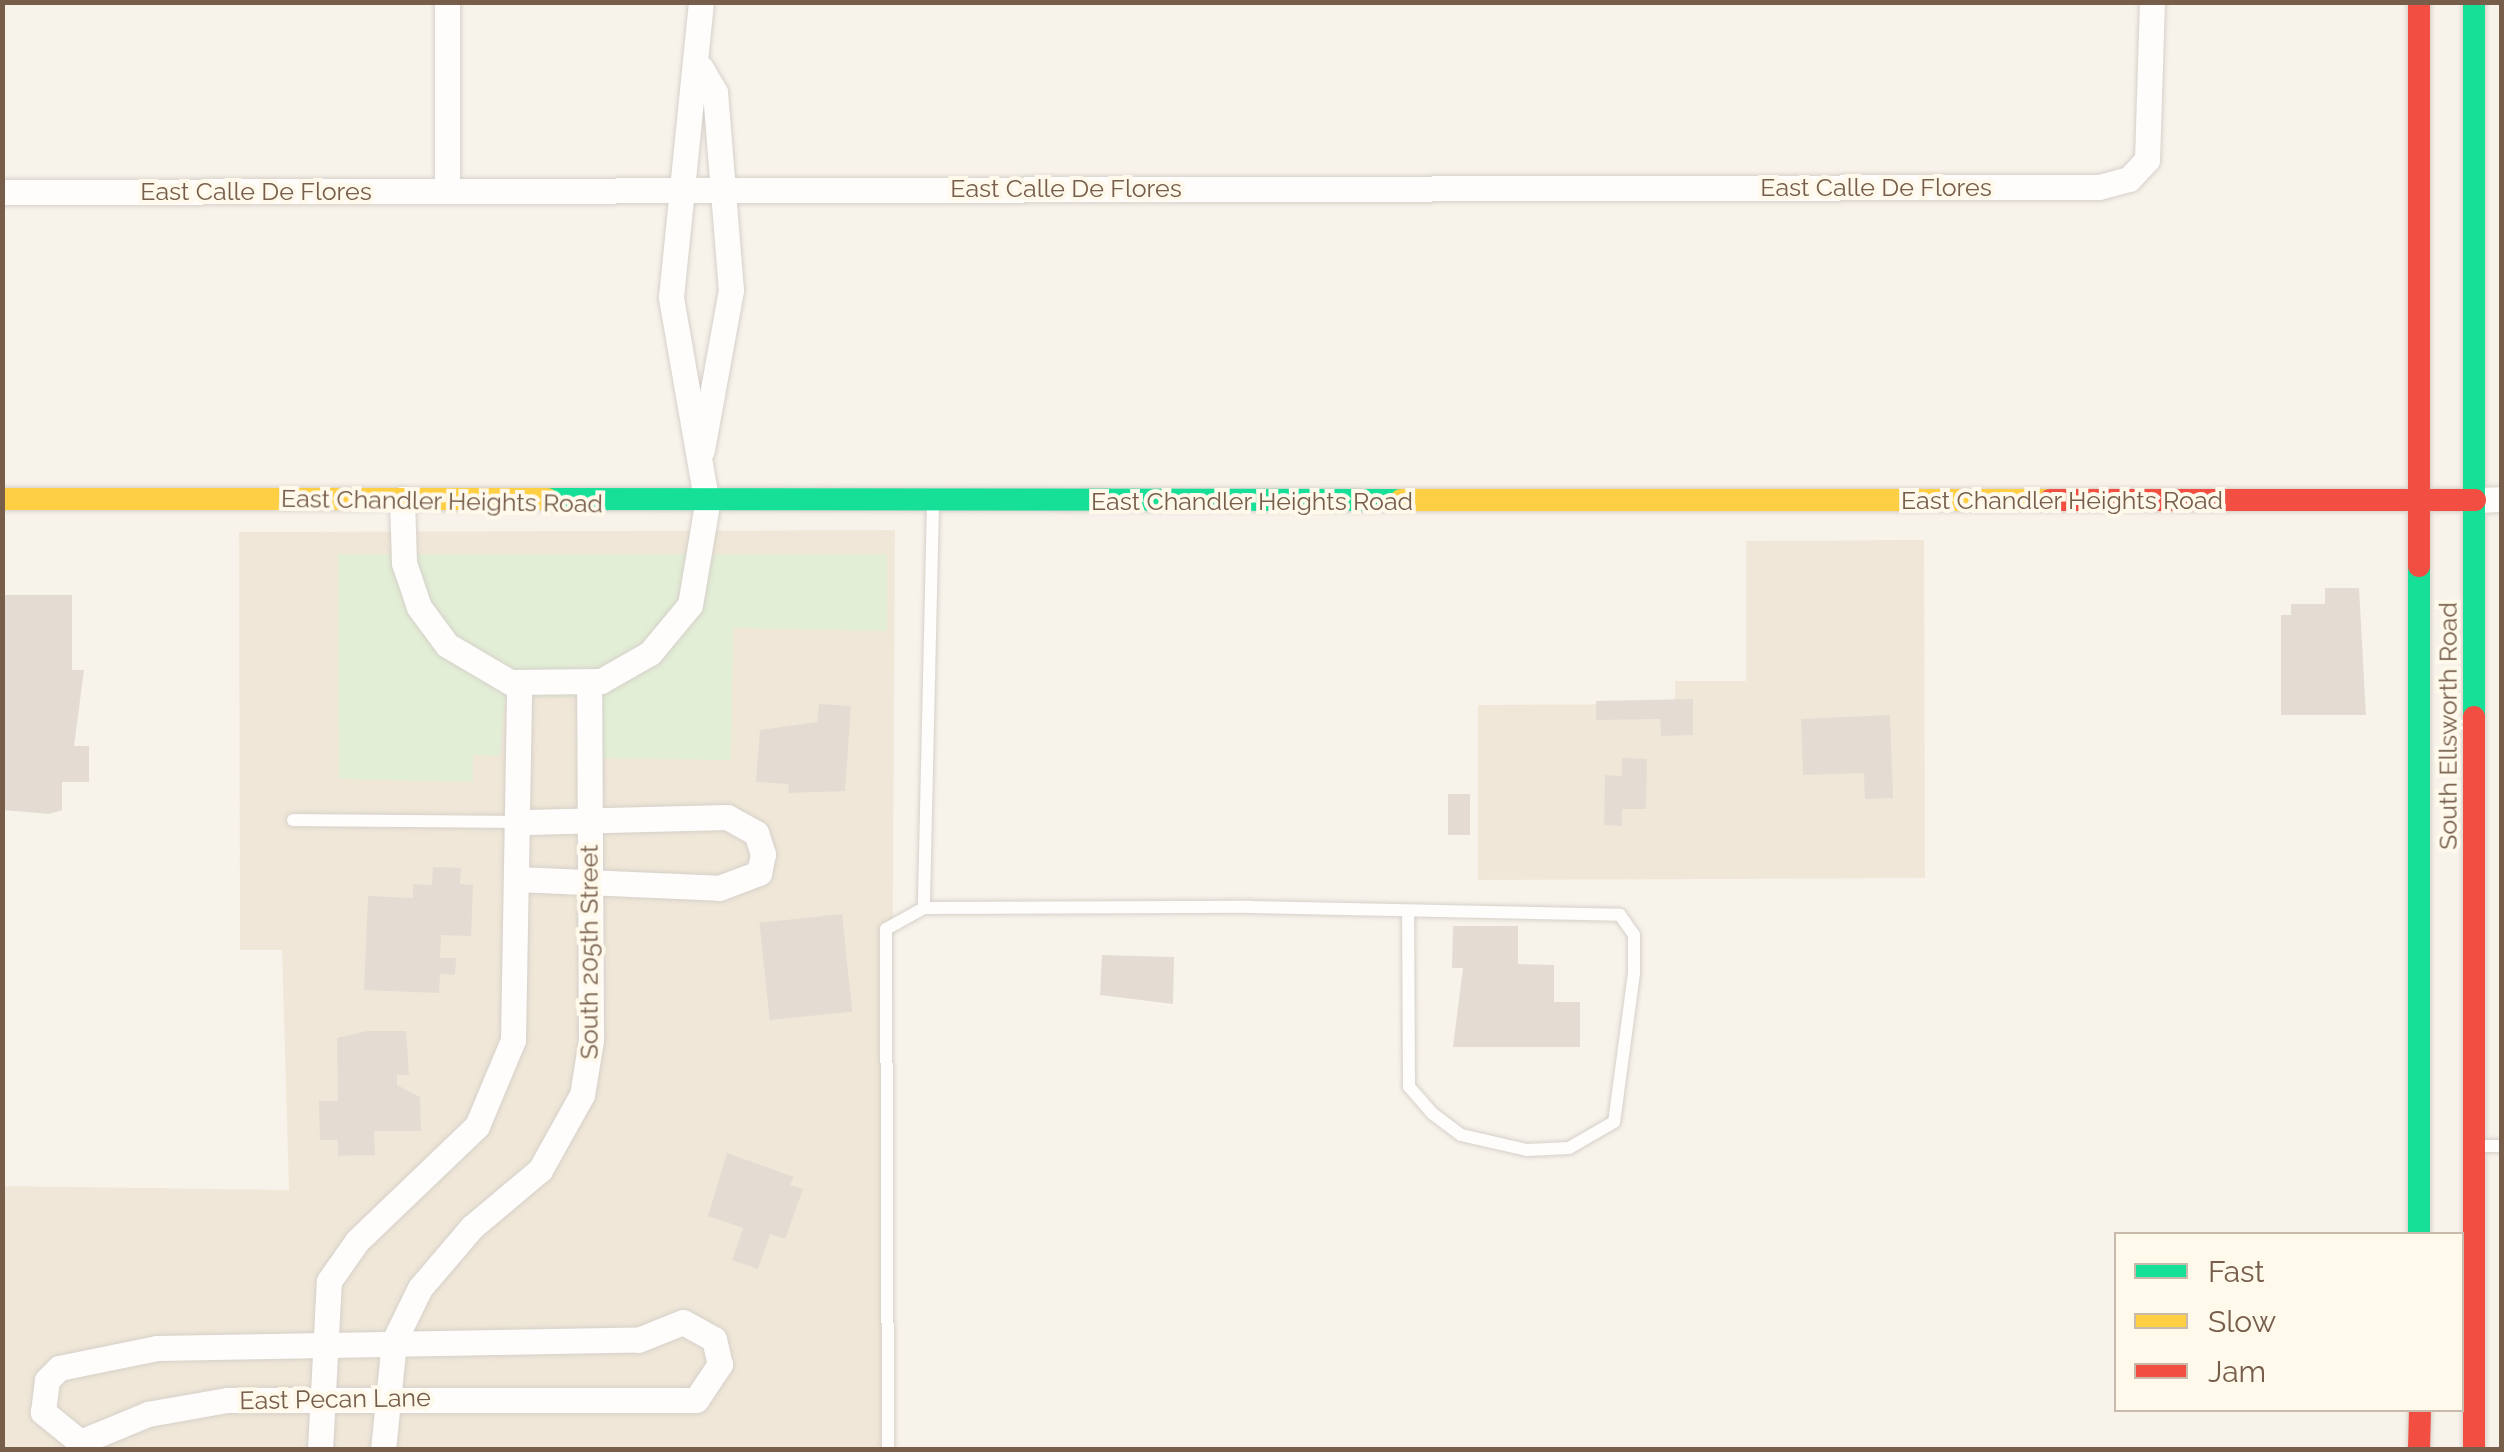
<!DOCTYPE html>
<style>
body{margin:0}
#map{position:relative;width:2504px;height:1452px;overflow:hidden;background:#f7f3eb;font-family:Raleway,sans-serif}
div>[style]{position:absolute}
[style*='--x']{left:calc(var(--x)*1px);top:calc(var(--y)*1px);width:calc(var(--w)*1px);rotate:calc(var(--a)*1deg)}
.residential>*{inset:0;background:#f0e7d8}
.green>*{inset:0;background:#e2eed6}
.building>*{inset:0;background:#e4dcd2;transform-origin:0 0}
.roads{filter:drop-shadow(0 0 2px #d6d0c9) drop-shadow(0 0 2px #d6d0c9)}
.lane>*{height:12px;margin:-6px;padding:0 6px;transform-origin:6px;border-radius:6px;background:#fefdfc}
.street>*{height:25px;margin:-12.5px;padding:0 12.5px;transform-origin:12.5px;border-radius:12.5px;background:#fefdfc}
.fast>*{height:22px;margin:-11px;padding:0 11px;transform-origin:11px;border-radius:11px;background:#16e098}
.slow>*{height:22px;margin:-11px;padding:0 11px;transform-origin:11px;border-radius:11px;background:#ffcf43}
.jam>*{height:22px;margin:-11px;padding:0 11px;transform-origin:11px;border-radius:11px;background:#f24e42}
span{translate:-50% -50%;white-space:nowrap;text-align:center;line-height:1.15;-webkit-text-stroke:8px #fff9ec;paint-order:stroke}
.street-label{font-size:25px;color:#765e4a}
.frame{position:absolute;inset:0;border:5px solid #765e4a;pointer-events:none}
.legend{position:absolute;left:2114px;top:1232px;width:350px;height:180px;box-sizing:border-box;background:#fff9ec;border:2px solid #c8bbab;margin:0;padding:12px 18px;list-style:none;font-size:30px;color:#765e4a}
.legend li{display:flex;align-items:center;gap:20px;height:50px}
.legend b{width:50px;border:2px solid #c8bbab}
</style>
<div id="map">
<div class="residential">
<div style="clip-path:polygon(895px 530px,890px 1449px,3px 1450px,3px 1186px,289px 1190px,282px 950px,240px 950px,239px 532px)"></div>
<div style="clip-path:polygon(1924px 540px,1925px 878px,1478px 880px,1478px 705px,1675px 704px,1675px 681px,1746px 681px,1746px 541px)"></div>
</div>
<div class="green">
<div style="clip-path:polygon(338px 554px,887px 554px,887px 631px,733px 628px,731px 760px,599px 758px,601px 697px,505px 697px,500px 756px,473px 755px,473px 782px,339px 779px)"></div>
</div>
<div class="building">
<div style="clip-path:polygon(2325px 588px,2359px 588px,2366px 715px,2281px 715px,2281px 615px,2291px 615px,2291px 604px,2325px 604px)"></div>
<div style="clip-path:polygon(2px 595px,72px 595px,72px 670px,84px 670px,74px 746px,89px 746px,89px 782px,62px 782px,62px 810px,49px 814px,2px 810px)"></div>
<div style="clip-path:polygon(1693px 699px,1693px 735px,1661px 736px,1660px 719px,1596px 720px,1596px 701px)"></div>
<div style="clip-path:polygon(819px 704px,851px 706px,845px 791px,788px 793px,789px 784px,756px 782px,760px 730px,817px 722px)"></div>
<div style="clip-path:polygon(1890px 715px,1893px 798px,1865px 799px,1864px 773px,1803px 775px,1801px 719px)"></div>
<div style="clip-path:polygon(1622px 758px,1647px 759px,1646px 809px,1622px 809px,1622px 826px,1604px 825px,1605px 775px,1622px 776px)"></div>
<div style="left:1448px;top:794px;width:22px;height:41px"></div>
<div style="clip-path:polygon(433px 867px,461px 868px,460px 884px,473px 885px,471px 936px,441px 935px,440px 958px,456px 958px,455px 975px,440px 974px,439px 993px,364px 990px,368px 896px,413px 898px,413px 884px,432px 885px)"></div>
<div style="left:842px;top:914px;width:98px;height:83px;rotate:84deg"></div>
<div style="clip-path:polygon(1453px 926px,1518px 926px,1518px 964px,1554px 965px,1554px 1002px,1580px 1002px,1580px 1047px,1453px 1047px,1463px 968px,1452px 968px)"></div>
<div style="clip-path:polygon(1102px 955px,1174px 957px,1173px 1004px,1100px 995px)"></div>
<div style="clip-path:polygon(367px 1031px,406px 1031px,409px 1075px,397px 1075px,397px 1085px,420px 1097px,421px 1131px,374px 1131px,375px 1155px,338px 1156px,338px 1140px,320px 1140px,319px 1101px,338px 1101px,337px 1038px)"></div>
<div style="clip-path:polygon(727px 1153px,794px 1177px,790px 1185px,803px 1189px,785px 1239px,770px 1234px,758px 1269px,732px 1260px,743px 1228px,708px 1216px)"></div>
</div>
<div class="roads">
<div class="lane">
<div style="--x:933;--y:503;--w:405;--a:91.3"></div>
<div style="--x:924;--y:908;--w:326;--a:-0.2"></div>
<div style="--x:1250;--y:907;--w:370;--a:1.2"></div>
<div style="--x:1620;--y:915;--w:24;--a:55"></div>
<div style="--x:1634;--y:935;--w:38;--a:90"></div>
<div style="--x:1634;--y:973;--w:150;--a:97.6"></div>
<div style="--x:1614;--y:1122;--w:52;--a:150"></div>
<div style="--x:1569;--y:1148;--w:42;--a:177.3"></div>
<div style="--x:1527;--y:1150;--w:68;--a:-167.2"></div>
<div style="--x:1461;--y:1135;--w:36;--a:-143"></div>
<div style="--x:1432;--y:1113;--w:35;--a:-131"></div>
<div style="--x:1409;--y:1087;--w:176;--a:-90.3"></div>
<div style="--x:293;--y:820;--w:224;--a:0.5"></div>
<div style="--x:2477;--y:1146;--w:25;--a:0"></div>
<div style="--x:888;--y:1450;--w:521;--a:-90.22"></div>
<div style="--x:886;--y:929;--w:43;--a:-28.9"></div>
</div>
<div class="street">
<div style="--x:701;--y:68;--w:28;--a:60"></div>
<div style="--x:715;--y:92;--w:199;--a:85.4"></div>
<div style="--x:731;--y:290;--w:163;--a:100.3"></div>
<div style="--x:447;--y:190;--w:188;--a:-90"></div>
<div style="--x:2;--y:192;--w:2097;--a:-0.14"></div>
<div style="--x:2099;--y:187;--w:31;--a:-15"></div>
<div style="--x:2129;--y:179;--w:26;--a:-47"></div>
<div style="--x:2147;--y:160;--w:158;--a:-88.2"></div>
<div style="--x:402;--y:499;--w:64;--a:88.2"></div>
<div style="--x:404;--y:563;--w:46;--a:71.2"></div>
<div style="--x:419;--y:607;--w:47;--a:53.6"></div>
<div style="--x:447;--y:645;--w:73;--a:30.4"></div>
<div style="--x:510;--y:682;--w:91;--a:-0.6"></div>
<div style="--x:601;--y:681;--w:56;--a:-29.7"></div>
<div style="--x:650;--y:653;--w:62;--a:-50.2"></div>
<div style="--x:690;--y:605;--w:102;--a:-80.4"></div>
<div style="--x:707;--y:504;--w:210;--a:-99.9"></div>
<div style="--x:671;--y:297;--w:297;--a:-84.2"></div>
<div style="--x:2475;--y:500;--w:27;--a:-2"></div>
<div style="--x:516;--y:879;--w:203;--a:2.5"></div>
<div style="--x:719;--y:888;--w:43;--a:-20.6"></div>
<div style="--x:759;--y:873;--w:19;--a:-78"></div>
<div style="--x:763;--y:854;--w:22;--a:-108"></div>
<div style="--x:756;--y:833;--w:33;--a:-151"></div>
<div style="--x:727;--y:817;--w:210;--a:178.6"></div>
<div style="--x:683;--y:1322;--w:35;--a:29"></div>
<div style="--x:714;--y:1339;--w:26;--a:77"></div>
<div style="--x:720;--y:1364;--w:43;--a:123.7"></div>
<div style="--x:696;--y:1400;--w:469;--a:180"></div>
<div style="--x:227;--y:1400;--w:80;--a:170"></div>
<div style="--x:148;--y:1414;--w:74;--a:157.6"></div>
<div style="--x:80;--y:1442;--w:48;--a:-141"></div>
<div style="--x:43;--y:1412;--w:32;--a:-83"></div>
<div style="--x:47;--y:1380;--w:17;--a:-45"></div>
<div style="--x:59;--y:1368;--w:100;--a:-11.5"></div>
<div style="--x:157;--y:1348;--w:481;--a:-1"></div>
<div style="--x:638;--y:1340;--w:48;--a:-21.8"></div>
<div style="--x:320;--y:1450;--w:169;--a:-87"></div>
<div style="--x:329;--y:1281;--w:49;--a:-55"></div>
<div style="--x:357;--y:1241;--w:166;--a:-43.8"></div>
<div style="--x:477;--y:1126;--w:93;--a:-67.3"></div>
<div style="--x:513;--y:1040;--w:357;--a:-89"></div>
<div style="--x:383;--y:1450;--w:110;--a:-84.2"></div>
<div style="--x:394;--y:1341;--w:59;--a:-63.9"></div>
<div style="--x:420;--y:1288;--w:80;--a:-49.6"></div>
<div style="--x:472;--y:1227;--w:89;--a:-40"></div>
<div style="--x:540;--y:1170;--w:86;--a:-60.8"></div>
<div style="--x:582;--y:1095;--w:56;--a:-80.7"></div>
<div style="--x:591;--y:1040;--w:356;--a:-90.3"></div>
</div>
<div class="fast">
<div style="--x:2474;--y:2;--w:715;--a:90"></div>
<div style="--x:547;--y:499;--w:854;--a:0.07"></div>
<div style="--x:2419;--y:566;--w:668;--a:90"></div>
</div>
<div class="slow">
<div style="--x:2;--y:499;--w:545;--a:0"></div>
<div style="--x:1401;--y:500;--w:649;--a:0"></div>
</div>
<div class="jam">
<div style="--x:2419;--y:2;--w:564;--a:90"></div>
<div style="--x:2050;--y:500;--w:425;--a:0"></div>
<div style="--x:2474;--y:717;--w:733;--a:90"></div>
<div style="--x:2419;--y:1450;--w:40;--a:-88.6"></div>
</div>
</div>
<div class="street-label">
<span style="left:1876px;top:187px">East Calle De Flores</span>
<span style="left:1066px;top:188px">East Calle De Flores</span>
<span style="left:256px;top:191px">East Calle De Flores</span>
<span style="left:2062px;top:500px">East Chandler Heights Road</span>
<span style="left:442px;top:501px;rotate:1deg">East Chandler Heights Road</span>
<span style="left:1252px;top:501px">East Chandler Heights Road</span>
<span style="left:2448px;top:726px;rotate:-90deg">South Ellsworth Road</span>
<span style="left:589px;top:952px;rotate:-90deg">South 205th Street</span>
<span style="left:335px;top:1399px;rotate:-1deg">East Pecan Lane</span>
</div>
<div class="frame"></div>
<ul class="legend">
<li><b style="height:12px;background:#16e098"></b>Fast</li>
<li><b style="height:12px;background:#ffcf43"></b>Slow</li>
<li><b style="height:12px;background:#f24e42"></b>Jam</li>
</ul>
</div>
